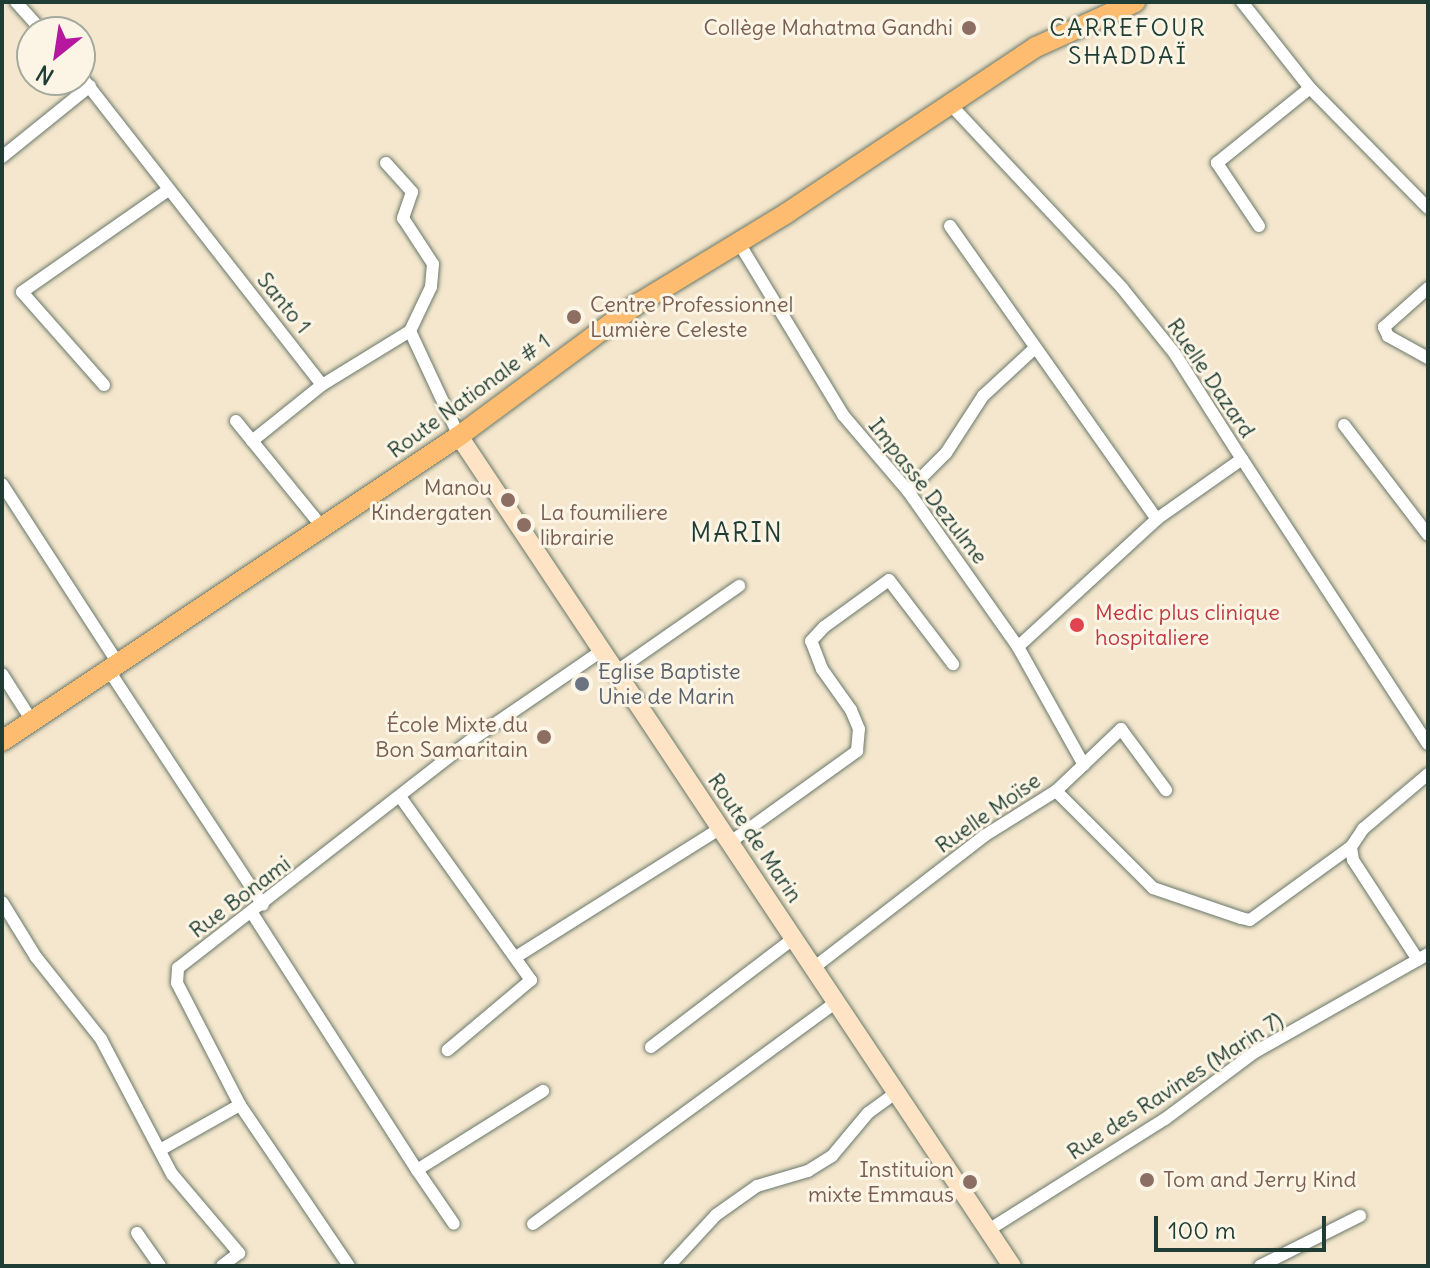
<!DOCTYPE html>
<html>
<head>
<meta charset="utf-8">
<style>
	body { margin:0 }
	#map { position:relative; width:1430px; height:1268px; overflow:hidden; background:#f4e7cd; font-family:Delius,sans-serif }
	div>[style] { position:absolute }
	[style*='--x'] { left:calc(var(--x)*1px); top:calc(var(--y)*1px); width:calc(var(--w)*1px); rotate:calc(var(--a)*1deg) }
	.roads { filter:drop-shadow(0 0 2px #6a786a) drop-shadow(0 0 2px #6a786a) }
	.street>* { height:12px; margin:-6px; padding:0 6px; transform-origin:6px; border-radius:6px; background:#fff }
	.secondary>* { height:18px; margin:-9px; padding:0 9px; transform-origin:9px; border-radius:9px; background:#fee4c5 }
	.primary>* { height:20px; margin:-10px; padding:0 10px; transform-origin:10px; border-radius:10px; background:#fdbc6f }
	.dots>* { width:22px; height:22px; translate:-50% -50%; box-sizing:border-box; border:4px solid #fcf5e5; border-radius:50% }
	span { translate:-50% -50%; white-space:nowrap; text-align:center; line-height:1.15; -webkit-text-stroke:6px #fcf5e5; paint-order:stroke }
	.education-label { font-size:22px; color:#785e54 }
	.right { translate:-100% -50%; text-align:right }
	.left { translate:0 -50%; text-align:left }
	.street-label { font-size:22px; color:#1f3d34 }
	.health-label { font-size:22px; color:#be3a42 }
	.worship-label { font-size:22px; color:#5b616d }
	.neighbourhood-label { font-size:24px; color:#1f3d34; letter-spacing:2px }
	.quarter-label { font-size:26px; color:#1f3d34; letter-spacing:2px }
	.frame { position:absolute; inset:0; border:4px solid #1f3d34; pointer-events:none }
	.north { position:absolute; left:16px; top:16px; width:80px; height:80px; box-sizing:border-box; background:#fcf5e5; border:2px solid #a4ab9e; border-radius:50%; rotate:210deg; font-size:22px; font-weight:700; line-height:32px; text-align:center; color:#1f3d34 }
	.north::after { content:''; display:block; margin:auto; width:28px; height:36px; background:#b5179e; clip-path:polygon(50% 0,100% 100%,50% 72%,0 100%) }
	.scale { position:absolute; left:1154px; top:1216px; width:172px; height:36px; box-sizing:border-box; border:4px solid #1f3d34; border-top:0; padding-left:10px; font-size:24px; line-height:28px; white-space:nowrap; color:#1f3d34; -webkit-text-stroke:6px #fcf5e5; paint-order:stroke }
</style>
</head>
<body>
<div id="map">
	<div class="roads">
		<div class="street">
			<div style="--x:16;--y:2;--w:40;--a:48"></div>
			<div style="--x:1242;--y:2;--w:110;--a:51.7"></div>
			<div style="--x:1310;--y:88;--w:168;--a:45.5"></div>
			<div style="--x:80;--y:75;--w:393;--a:52"></div>
			<div style="--x:322;--y:385;--w:103;--a:-31.5"></div>
			<div style="--x:410;--y:331;--w:116;--a:65"></div>
			<div style="--x:950;--y:104;--w:252;--a:46.9"></div>
			<div style="--x:1122;--y:288;--w:85;--a:51.2"></div>
			<div style="--x:1175;--y:354;--w:125;--a:57.5"></div>
			<div style="--x:1242;--y:459;--w:104;--a:144.8"></div>
			<div style="--x:1157;--y:519;--w:189;--a:137.4"></div>
			<div style="--x:2;--y:157;--w:113;--a:-38.9"></div>
			<div style="--x:386;--y:163;--w:39;--a:48"></div>
			<div style="--x:412;--y:192;--w:28;--a:109"></div>
			<div style="--x:403;--y:218;--w:55;--a:56.9"></div>
			<div style="--x:433;--y:264;--w:23;--a:95"></div>
			<div style="--x:431;--y:287;--w:49;--a:115.5"></div>
			<div style="--x:950;--y:226;--w:359;--a:54.8"></div>
			<div style="--x:1259;--y:226;--w:76;--a:-123.7"></div>
			<div style="--x:1217;--y:163;--w:119;--a:-38.9"></div>
			<div style="--x:739;--y:243;--w:201;--a:58.8"></div>
			<div style="--x:843;--y:415;--w:100;--a:49.5"></div>
			<div style="--x:908;--y:491;--w:191;--a:54.8"></div>
			<div style="--x:1018;--y:647;--w:135;--a:60.8"></div>
			<div style="--x:1428;--y:288;--w:59;--a:138.4"></div>
			<div style="--x:1384;--y:327;--w:10;--a:66"></div>
			<div style="--x:1388;--y:336;--w:46;--a:28.8"></div>
			<div style="--x:104;--y:385;--w:124;--a:-131.4"></div>
			<div style="--x:22;--y:292;--w:177;--a:-34.9"></div>
			<div style="--x:236;--y:421;--w:136;--a:50.9"></div>
			<div style="--x:1344;--y:425;--w:138;--a:52.6"></div>
			<div style="--x:252;--y:441;--w:90;--a:-38.7"></div>
			<div style="--x:1242;--y:459;--w:340;--a:56.9"></div>
			<div style="--x:2;--y:484;--w:213;--a:57.1"></div>
			<div style="--x:908;--y:491;--w:54;--a:-45"></div>
			<div style="--x:946;--y:453;--w:68;--a:-57"></div>
			<div style="--x:983;--y:396;--w:69;--a:-42.7"></div>
			<div style="--x:108;--y:669;--w:282;--a:56.7"></div>
			<div style="--x:617;--y:671;--w:149;--a:-34.9"></div>
			<div style="--x:2;--y:674;--w:56;--a:57.4"></div>
			<div style="--x:1056;--y:791;--w:137;--a:45"></div>
			<div style="--x:1153;--y:888;--w:93;--a:18.8"></div>
			<div style="--x:1241;--y:918;--w:9;--a:13"></div>
			<div style="--x:1250;--y:920;--w:125;--a:-35.9"></div>
			<div style="--x:401;--y:798;--w:224;--a:54.5"></div>
			<div style="--x:531;--y:980;--w:109;--a:139.9"></div>
			<div style="--x:729;--y:843;--w:158;--a:-35.7"></div>
			<div style="--x:857;--y:751;--w:22;--a:-85"></div>
			<div style="--x:859;--y:729;--w:21;--a:-113"></div>
			<div style="--x:851;--y:710;--w:50;--a:-125.3"></div>
			<div style="--x:822;--y:669;--w:30;--a:-111"></div>
			<div style="--x:811;--y:641;--w:19;--a:-47"></div>
			<div style="--x:824;--y:627;--w:80;--a:-35.9"></div>
			<div style="--x:889;--y:580;--w:106;--a:52.7"></div>
			<div style="--x:2;--y:902;--w:65;--a:58.3"></div>
			<div style="--x:36;--y:957;--w:105;--a:51.6"></div>
			<div style="--x:101;--y:1039;--w:153;--a:62.3"></div>
			<div style="--x:172;--y:1174;--w:104;--a:49.7"></div>
			<div style="--x:239;--y:1253;--w:21;--a:143"></div>
			<div style="--x:252;--y:913;--w:305;--a:57.3"></div>
			<div style="--x:417;--y:1170;--w:149;--a:-32.1"></div>
			<div style="--x:516;--y:957;--w:240;--a:-32.2"></div>
			<div style="--x:1418;--y:960;--w:119;--a:-123"></div>
			<div style="--x:1353;--y:860;--w:13;--a:-99"></div>
			<div style="--x:1351;--y:847;--w:22;--a:-56"></div>
			<div style="--x:1363;--y:829;--w:85;--a:-40.2"></div>
			<div style="--x:812;--y:969;--w:217;--a:-37.7"></div>
			<div style="--x:984;--y:836;--w:85;--a:-32"></div>
			<div style="--x:1056;--y:791;--w:90;--a:-43.6"></div>
			<div style="--x:1121;--y:729;--w:76;--a:53.6"></div>
			<div style="--x:651;--y:1047;--w:178;--a:-37.3"></div>
			<div style="--x:160;--y:1150;--w:92;--a:-29.4"></div>
			<div style="--x:417;--y:1170;--w:65;--a:55.6"></div>
			<div style="--x:533;--y:1224;--w:376;--a:-36.2"></div>
			<div style="--x:987;--y:1231;--w:210;--a:-32.2"></div>
			<div style="--x:1165;--y:1119;--w:112;--a:-36.7"></div>
			<div style="--x:1255;--y:1052;--w:199;--a:-29.5"></div>
			<div style="--x:137;--y:1233;--w:40;--a:55.1"></div>
			<div style="--x:349;--y:1266;--w:194;--a:-124.1"></div>
			<div style="--x:240;--y:1105;--w:137;--a:-117.3"></div>
			<div style="--x:177;--y:983;--w:15;--a:-86"></div>
			<div style="--x:178;--y:968;--w:370;--a:-37.9"></div>
			<div style="--x:470;--y:741;--w:161;--a:-34.4"></div>
			<div style="--x:669;--y:1266;--w:69;--a:-47.3"></div>
			<div style="--x:716;--y:1215;--w:50;--a:-35.3"></div>
			<div style="--x:757;--y:1186;--w:53;--a:-16.4"></div>
			<div style="--x:808;--y:1171;--w:28;--a:-32"></div>
			<div style="--x:832;--y:1156;--w:56;--a:-50.1"></div>
			<div style="--x:868;--y:1113;--w:34;--a:-36"></div>
			<div style="--x:1260;--y:1266;--w:112;--a:-26.6"></div>
		</div>
		<div class="secondary">
			<div style="--x:459;--y:436;--w:997;--a:56.33"></div>
		</div>
		<div class="primary">
			<div style="--x:2;--y:741;--w:549;--a:-33.72"></div>
			<div style="--x:459;--y:436;--w:224;--a:-36.5"></div>
			<div style="--x:639;--y:303;--w:173;--a:-31.3"></div>
			<div style="--x:787;--y:213;--w:299;--a:-33.7"></div>
			<div style="--x:1036;--y:47;--w:109;--a:-24.4"></div>
		</div>
	</div>
	<div class="dots">
		<div style="left:969px;top:28px;background:#8d6e63"></div>
		<div style="left:574px;top:317px;background:#8d6e63"></div>
		<div style="left:508px;top:500px;background:#8d6e63"></div>
		<div style="left:524px;top:525px;background:#8d6e63"></div>
		<div style="left:1077px;top:625px;background:#e0444e"></div>
		<div style="left:582px;top:684px;background:#6b7280"></div>
		<div style="left:544px;top:737px;background:#8d6e63"></div>
		<div style="left:1147px;top:1180px;background:#8d6e63"></div>
		<div style="left:970px;top:1182px;background:#8d6e63"></div>
	</div>
	<div class="education-label">
		<span class="right" style="left:953px;top:28px">Collège Mahatma Gandhi</span>
		<span class="left" style="left:590px;top:317px">Centre Professionnel<br>Lumière Celeste</span>
		<span class="right" style="left:492px;top:500px">Manou<br>Kindergaten</span>
		<span class="left" style="left:540px;top:525px">La foumiliere<br>librairie</span>
		<span class="right" style="left:528px;top:737px">École Mixte du<br>Bon Samaritain</span>
		<span class="right" style="left:954px;top:1182px">Instituion<br>mixte Emmaus</span>
		<span class="left" style="left:1163px;top:1180px">Tom and Jerry Kind</span>
	</div>
	<div class="street-label">
		<span style="left:284px;top:303px;rotate:51deg">Santo 1</span>
		<span style="left:1211px;top:378px;rotate:56deg">Ruelle Dazard</span>
		<span style="left:469px;top:396px;rotate:-36deg">Route Nationale # 1</span>
		<span style="left:928px;top:491px;rotate:52deg">Impasse Dezulme</span>
		<span style="left:988px;top:813px;rotate:-35deg">Ruelle Moïse</span>
		<span style="left:755px;top:838px;rotate:56deg">Route de Marin</span>
		<span style="left:240px;top:897px;rotate:-37deg">Rue Bonami</span>
		<span style="left:1175px;top:1086px;rotate:-33deg">Rue des Ravines (Marin 7)</span>
	</div>
	<div class="health-label">
		<span class="left" style="left:1095px;top:625px">Medic plus clinique<br>hospitaliere</span>
	</div>
	<div class="worship-label">
		<span class="left" style="left:598px;top:684px">Eglise Baptiste<br>Unie de Marin</span>
	</div>
	<div class="neighbourhood-label">
		<span style="left:1128px;top:42px">CARREFOUR<br>SHADDAÏ</span>
	</div>
	<div class="quarter-label">
		<span style="left:737px;top:533px">MARIN</span>
	</div>
	<div class="frame"></div>
	<div class="north">N</div>
	<div class="scale">100 m</div>
</div>
</body>
</html>
